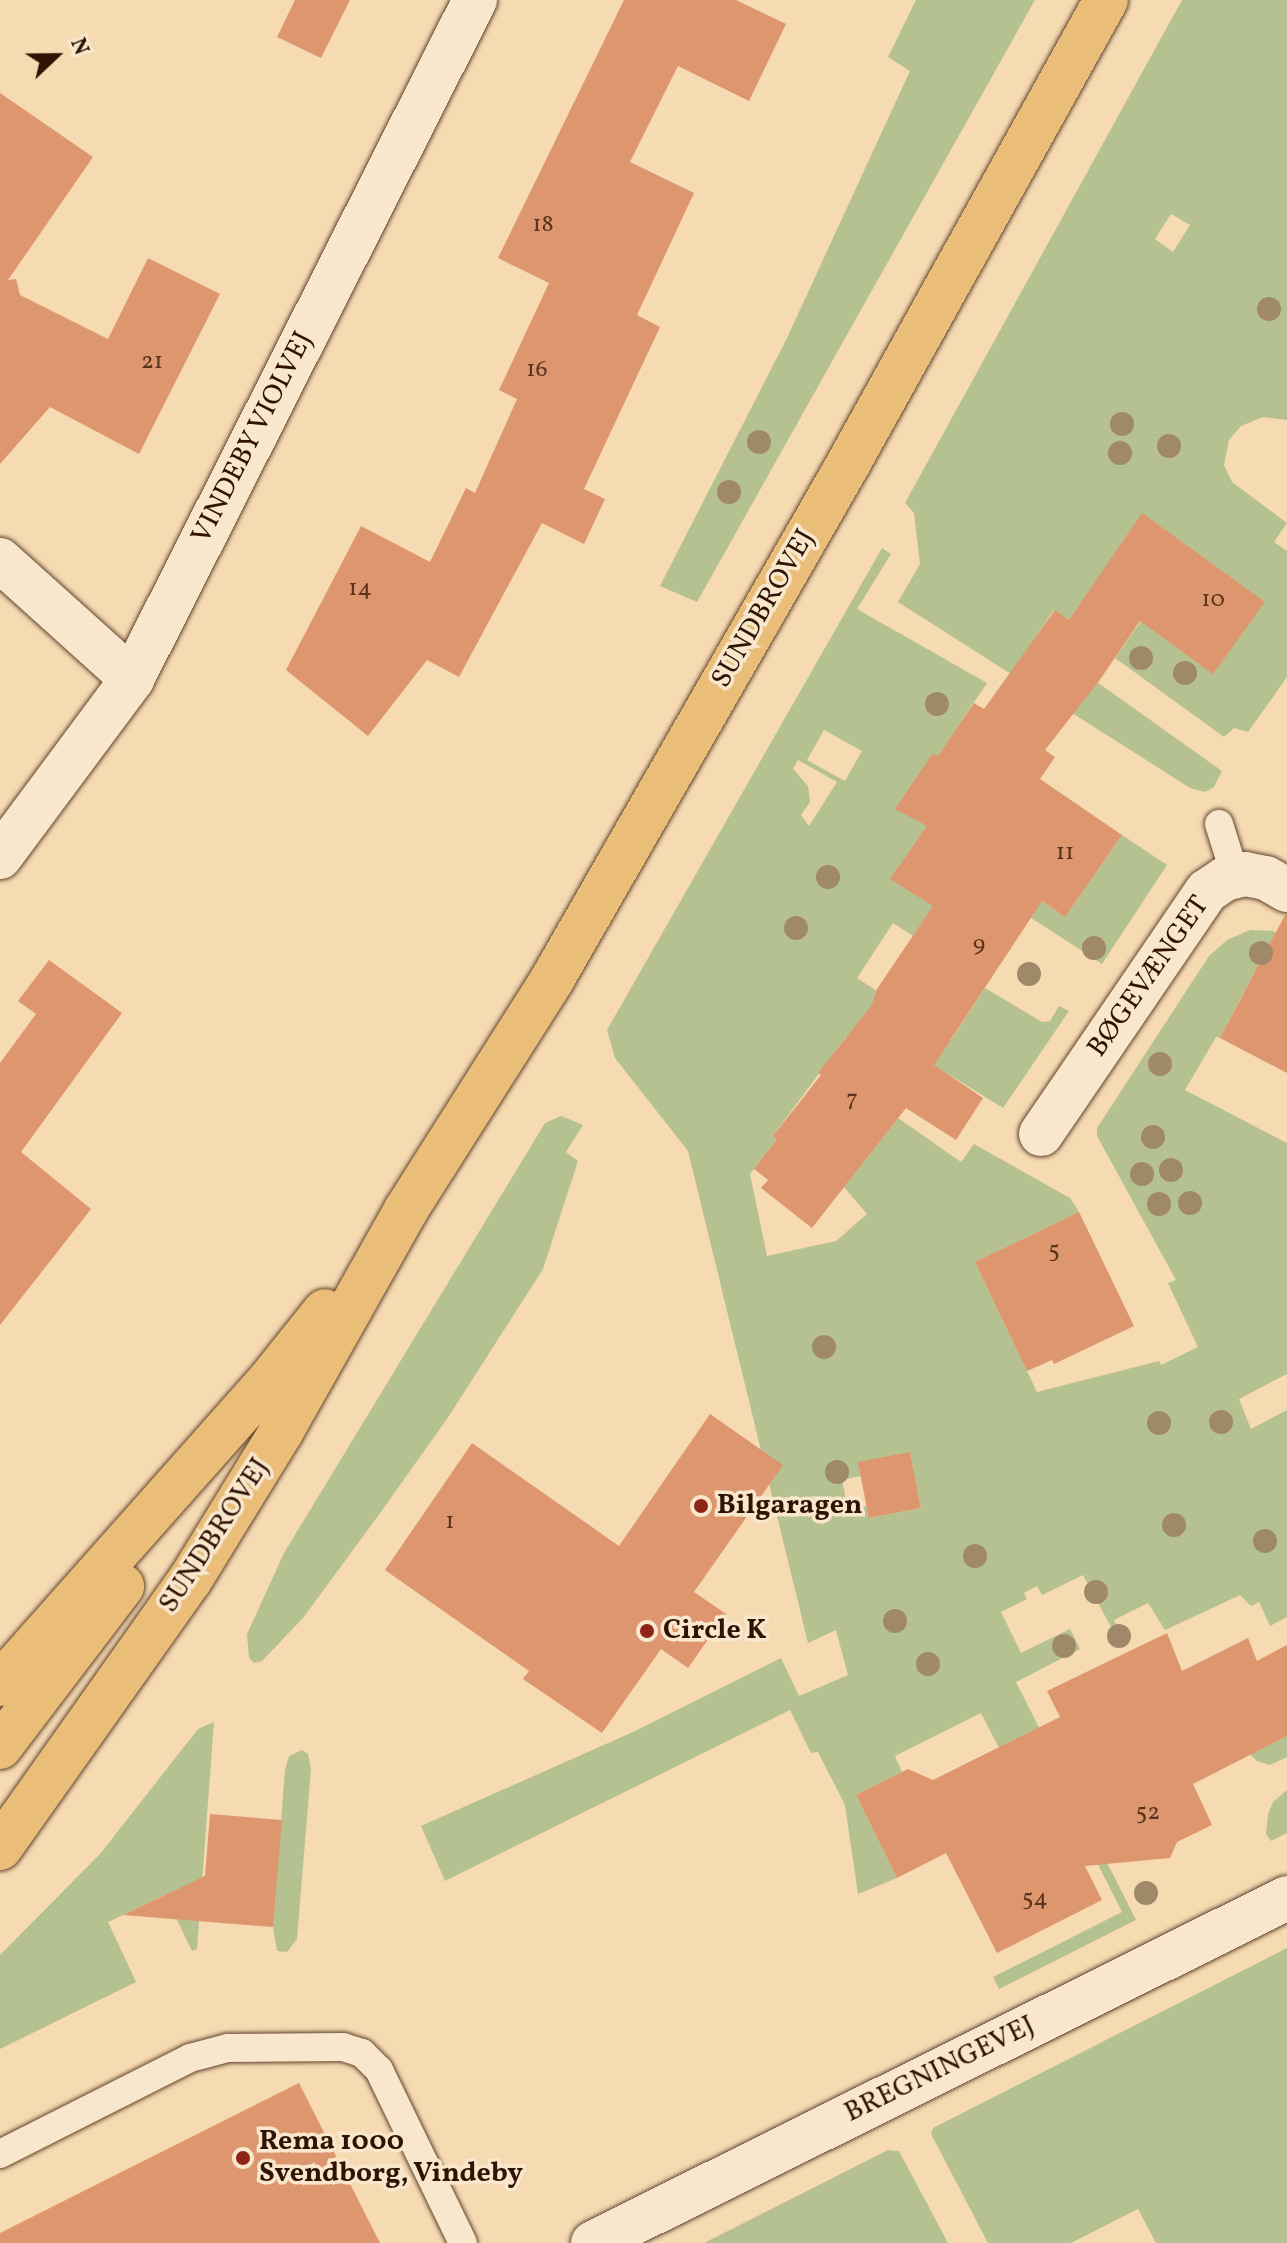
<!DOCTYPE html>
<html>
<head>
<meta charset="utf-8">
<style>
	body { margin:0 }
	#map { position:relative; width:1287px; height:2243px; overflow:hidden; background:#f5dab2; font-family:Vollkorn,serif }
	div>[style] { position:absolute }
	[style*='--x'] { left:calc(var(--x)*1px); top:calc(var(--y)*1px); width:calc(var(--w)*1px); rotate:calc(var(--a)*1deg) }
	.green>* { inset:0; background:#b6c191 }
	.building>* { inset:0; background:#dd966e; transform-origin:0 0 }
	.roads { filter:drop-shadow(0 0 2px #62452f) drop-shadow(0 0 2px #62452f) }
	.service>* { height:28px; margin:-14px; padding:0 14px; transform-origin:14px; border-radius:14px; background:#f8e7cd }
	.minor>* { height:44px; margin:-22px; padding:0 22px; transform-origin:22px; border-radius:22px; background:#f8e7cd }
	.tertiary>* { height:44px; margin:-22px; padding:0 22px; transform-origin:22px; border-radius:22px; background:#f8e7cd }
	.primary>* { height:44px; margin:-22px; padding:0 22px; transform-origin:22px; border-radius:22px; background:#eabd79 }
	.trees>* { width:24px; height:24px; margin:-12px; border-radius:50%; background:#9f8969 }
	.dots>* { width:22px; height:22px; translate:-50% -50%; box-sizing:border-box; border:4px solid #f8e7cd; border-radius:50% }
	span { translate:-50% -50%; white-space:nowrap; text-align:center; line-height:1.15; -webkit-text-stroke:7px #f8e7cd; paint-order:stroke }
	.number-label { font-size:24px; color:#5c341e }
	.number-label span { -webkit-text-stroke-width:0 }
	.street-label { font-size:28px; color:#311303 }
	.poi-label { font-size:28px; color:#311303; font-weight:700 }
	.left { translate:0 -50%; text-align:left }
	.north { position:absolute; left:16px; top:16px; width:80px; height:80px; -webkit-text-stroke:6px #f8e7cd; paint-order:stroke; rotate:68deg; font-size:22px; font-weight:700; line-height:32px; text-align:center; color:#311303 }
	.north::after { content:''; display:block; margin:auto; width:28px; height:36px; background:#311303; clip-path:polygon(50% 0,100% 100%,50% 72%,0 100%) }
</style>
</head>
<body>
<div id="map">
	<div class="green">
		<div style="clip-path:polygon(916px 0,1035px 0,697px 602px,660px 586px,787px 338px,910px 71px,888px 57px)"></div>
		<div style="clip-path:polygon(evenodd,1182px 0,1287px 0,1287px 420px,1263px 417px,1241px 426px,1229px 440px,1224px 465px,1232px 482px,1287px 523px,1274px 542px,1287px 551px,1287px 677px,1248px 732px,1234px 728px,1224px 737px,1115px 658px,1141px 621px,1264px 603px,1143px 514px,1069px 620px,1054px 610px,1035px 638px,1222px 771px,1214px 787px,1205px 792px,1190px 788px,898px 602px,920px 564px,914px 513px,905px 503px,1182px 0,1171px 214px,1190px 225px,1173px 252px,1155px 239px,1171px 214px)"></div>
		<div style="clip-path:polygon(evenodd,882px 548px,891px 554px,857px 609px,987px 683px,956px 729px,959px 732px,900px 804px,1065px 917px,1122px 835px,1167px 865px,1102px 964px,993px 893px,944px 901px,919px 940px,893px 923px,857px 978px,951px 1040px,985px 988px,1042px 1022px,1050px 1021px,1059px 1006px,1069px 1011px,1003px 1108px,938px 1068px,921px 1094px,846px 1037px,773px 1136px,777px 1139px,750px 1174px,767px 1256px,836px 1241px,867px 1214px,844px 1187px,898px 1118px,961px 1162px,974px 1144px,1070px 1198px,1079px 1212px,975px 1262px,1037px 1392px,1159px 1361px,1161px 1365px,1198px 1347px,1168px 1283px,1176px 1280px,1097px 1136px,1097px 1128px,1209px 956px,1227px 940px,1250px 930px,1273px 931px,1287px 938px,1254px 973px,1220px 1038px,1216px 1037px,1185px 1090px,1287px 1143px,1287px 1374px,1239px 1399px,1251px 1429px,1287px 1410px,1287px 1617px,1270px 1626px,1259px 1602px,1251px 1606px,1240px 1595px,1165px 1630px,1148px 1603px,1114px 1620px,1126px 1646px,1111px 1627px,1083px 1575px,1042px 1595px,1037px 1586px,1024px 1593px,1027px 1599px,1001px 1612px,1021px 1653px,1070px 1629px,1080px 1649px,1016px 1682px,1136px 1920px,999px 1989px,993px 1977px,1122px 1912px,1031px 1732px,999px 1748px,981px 1713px,895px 1756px,902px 1772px,856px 1795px,897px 1878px,858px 1894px,845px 1805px,818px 1752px,811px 1753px,790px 1710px,445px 1881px,421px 1826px,633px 1732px,781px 1658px,799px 1696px,848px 1675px,836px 1630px,808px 1643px,688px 1151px,615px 1058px,607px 1030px,882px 548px,824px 730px,862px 751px,845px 781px,807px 760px,824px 730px,882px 548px,798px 760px,837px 782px,809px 826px,801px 815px,810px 802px,808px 786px,793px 769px,798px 760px,882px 548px,910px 1453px,921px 1508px,870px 1518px,867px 1506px,848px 1510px,842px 1480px,861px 1476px,859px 1463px,910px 1453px)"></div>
		<div style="clip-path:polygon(561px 1116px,583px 1125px,566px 1152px,578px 1161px,543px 1269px,449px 1416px,378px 1516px,303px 1618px,262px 1661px,254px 1663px,249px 1658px,247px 1634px,284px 1553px,545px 1123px)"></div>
		<div style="clip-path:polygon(214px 1722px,197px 1949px,192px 1951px,165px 1895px,108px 1922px,136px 1982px,0 2049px,0 1955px,100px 1854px,198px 1729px)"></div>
		<div style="clip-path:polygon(1287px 1736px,1287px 1757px,1270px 1765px,1257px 1761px,1244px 1749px,1255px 1752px)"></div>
		<div style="clip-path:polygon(302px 1750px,308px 1754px,311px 1769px,297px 1939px,287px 1952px,277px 1951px,273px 1927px,285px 1770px,289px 1756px)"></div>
		<div style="clip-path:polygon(1287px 1790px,1287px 1833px,1271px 1841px,1266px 1834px,1268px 1814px,1273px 1802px)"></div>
		<div style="clip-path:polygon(1287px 1948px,1287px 2243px,1156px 2243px,1138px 2209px,1071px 2243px,988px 2243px,931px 2134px,933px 2128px)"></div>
		<div style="clip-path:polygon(888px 2150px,899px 2151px,948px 2243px,704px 2243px)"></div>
	</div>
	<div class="building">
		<div style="clip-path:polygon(295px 0,350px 0,321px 58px,277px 37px)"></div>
		<div style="clip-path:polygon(624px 0,736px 0,786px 24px,749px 101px,678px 66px,630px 162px,694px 193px,637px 315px,660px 327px,584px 489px,605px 499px,584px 544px,542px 523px,459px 677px,427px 660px,368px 736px,286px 670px,361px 526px,430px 562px,466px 488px,475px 493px,517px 399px,499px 390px,549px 283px,498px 258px)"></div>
		<div style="clip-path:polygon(0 93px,93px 157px,8px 280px,16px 279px,20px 295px,108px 339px,148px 258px,220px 294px,139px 454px,50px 407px,0 464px)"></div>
		<div style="clip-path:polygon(1142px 513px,1265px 602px,1213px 674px,1140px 621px,1099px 681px,1045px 750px,1055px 757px,1040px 779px,1122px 835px,1065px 917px,1042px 901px,934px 1065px,983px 1098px,956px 1140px,906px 1108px,812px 1228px,761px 1188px,768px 1180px,754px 1169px,777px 1139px,773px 1136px,821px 1075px,818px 1073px,872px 1005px,877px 989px,933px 906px,890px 879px,927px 826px,895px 809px,933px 753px,938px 756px,974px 703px,984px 709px,1055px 610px,1069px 620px)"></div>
		<div style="clip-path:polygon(1285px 915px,1287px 915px,1287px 1073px,1220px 1038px)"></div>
		<div style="clip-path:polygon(49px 960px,122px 1013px,21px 1152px,91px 1209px,0 1325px,0 1063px,36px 1014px,18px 1001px)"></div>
		<div style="clip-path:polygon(1079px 1212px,1134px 1326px,1054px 1364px,1052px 1360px,1027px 1371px,975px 1262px)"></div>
		<div style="clip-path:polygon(710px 1414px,783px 1465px,694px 1592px,726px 1614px,688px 1668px,661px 1649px,602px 1733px,523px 1679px,529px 1671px,385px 1570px,472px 1443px,619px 1546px)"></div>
		<div style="left:910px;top:1452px;width:57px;height:53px;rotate:79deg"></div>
		<div style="clip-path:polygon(1167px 1633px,1182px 1671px,1248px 1638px,1257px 1661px,1287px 1645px,1287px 1736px,1193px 1784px,1212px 1825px,1177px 1842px,1170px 1858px,1085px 1866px,1102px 1900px,997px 1953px,946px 1853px,897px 1878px,856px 1795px,908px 1769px,933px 1780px,1060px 1717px,1047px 1691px)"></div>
		<div style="clip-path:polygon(210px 1814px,282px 1820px,273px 1927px,123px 1915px,205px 1876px)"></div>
		<div style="clip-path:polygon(299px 2083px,380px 2243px,0 2243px,0 2233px)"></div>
	</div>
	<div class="roads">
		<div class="service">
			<div style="--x:1219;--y:824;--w:53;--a:72.6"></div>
			<div style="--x:0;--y:2154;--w:213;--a:-26.8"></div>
			<div style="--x:190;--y:2058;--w:39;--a:-15"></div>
			<div style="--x:228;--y:2048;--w:115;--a:-0.5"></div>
			<div style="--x:343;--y:2047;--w:20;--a:18"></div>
			<div style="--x:362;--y:2053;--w:24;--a:45"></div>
			<div style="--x:379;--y:2070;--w:192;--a:64.1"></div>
		</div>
		<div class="minor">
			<div style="--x:0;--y:560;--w:178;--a:42"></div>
			<div style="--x:0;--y:857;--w:222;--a:-53.4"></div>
			<div style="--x:132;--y:679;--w:761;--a:-63.2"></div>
			<div style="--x:1041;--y:1134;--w:294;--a:-55.7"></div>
			<div style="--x:1207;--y:891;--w:22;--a:-34"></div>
			<div style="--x:1225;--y:879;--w:21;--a:-14"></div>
			<div style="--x:1245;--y:874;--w:21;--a:11"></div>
			<div style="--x:1266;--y:878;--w:24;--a:30"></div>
		</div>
		<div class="tertiary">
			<div style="--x:593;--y:2243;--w:775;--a:-26.43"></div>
		</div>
		<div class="primary">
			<div style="--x:0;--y:1684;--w:412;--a:-48.4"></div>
			<div style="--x:273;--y:1376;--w:83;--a:-51.3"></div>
			<div style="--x:0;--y:1747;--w:202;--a:-52.8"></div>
			<div style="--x:0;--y:1848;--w:329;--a:-54.7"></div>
			<div style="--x:190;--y:1580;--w:174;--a:-58.4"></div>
			<div style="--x:281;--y:1432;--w:255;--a:-60.6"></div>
			<div style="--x:406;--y:1210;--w:275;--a:-57.6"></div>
			<div style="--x:553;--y:978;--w:590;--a:-60.13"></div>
			<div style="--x:847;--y:466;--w:533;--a:-60.93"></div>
		</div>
	</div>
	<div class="trees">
		<div style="left:1269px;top:309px"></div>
		<div style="left:1122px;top:424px"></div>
		<div style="left:759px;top:442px"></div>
		<div style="left:1169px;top:446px"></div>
		<div style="left:1120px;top:453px"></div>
		<div style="left:729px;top:492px"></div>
		<div style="left:1141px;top:658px"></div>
		<div style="left:1185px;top:673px"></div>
		<div style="left:937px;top:704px"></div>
		<div style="left:828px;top:877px"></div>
		<div style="left:796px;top:928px"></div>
		<div style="left:1094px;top:948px"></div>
		<div style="left:1261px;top:953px"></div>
		<div style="left:1029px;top:974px"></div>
		<div style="left:1160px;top:1064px"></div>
		<div style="left:1153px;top:1137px"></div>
		<div style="left:1171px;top:1170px"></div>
		<div style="left:1142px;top:1174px"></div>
		<div style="left:1190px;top:1203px"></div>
		<div style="left:1159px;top:1204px"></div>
		<div style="left:824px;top:1347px"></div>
		<div style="left:1221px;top:1422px"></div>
		<div style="left:1159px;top:1423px"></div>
		<div style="left:837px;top:1472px"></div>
		<div style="left:1174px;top:1525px"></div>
		<div style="left:1265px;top:1541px"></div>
		<div style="left:975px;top:1556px"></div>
		<div style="left:1096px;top:1592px"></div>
		<div style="left:895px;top:1621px"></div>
		<div style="left:1119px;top:1636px"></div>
		<div style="left:1064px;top:1646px"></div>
		<div style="left:928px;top:1664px"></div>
		<div style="left:1146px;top:1893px"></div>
	</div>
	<div class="dots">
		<div style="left:701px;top:1506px;background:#8f2418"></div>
		<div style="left:647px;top:1631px;background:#8f2418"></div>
		<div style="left:243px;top:2158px;background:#8f2418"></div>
	</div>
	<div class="number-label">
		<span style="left:543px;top:226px">18</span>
		<span style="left:152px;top:363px">21</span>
		<span style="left:537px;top:371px">16</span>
		<span style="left:360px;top:590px">14</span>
		<span style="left:1213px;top:601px">10</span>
		<span style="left:1065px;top:854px">11</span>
		<span style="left:979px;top:946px">9</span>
		<span style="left:852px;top:1101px">7</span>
		<span style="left:1054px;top:1252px">5</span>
		<span style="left:450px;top:1523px">1</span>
		<span style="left:1148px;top:1814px">52</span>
		<span style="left:1035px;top:1900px">54</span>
	</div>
	<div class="street-label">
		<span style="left:253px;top:438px;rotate:-63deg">VINDEBY VIOLVEJ</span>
		<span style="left:764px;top:609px;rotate:-60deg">SUNDBROVEJ</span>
		<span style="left:1149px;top:977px;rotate:-55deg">BØGEVÆNGET</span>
		<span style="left:215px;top:1536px;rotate:-57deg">SUNDBROVEJ</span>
		<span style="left:940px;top:2070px;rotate:-26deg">BREGNINGEVEJ</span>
	</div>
	<div class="poi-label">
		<span class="left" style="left:717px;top:1506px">Bilgaragen</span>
		<span class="left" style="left:663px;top:1631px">Circle K</span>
		<span class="left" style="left:259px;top:2158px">Rema 1000<br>Svendborg, Vindeby</span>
	</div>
	<div class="north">N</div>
</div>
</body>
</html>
